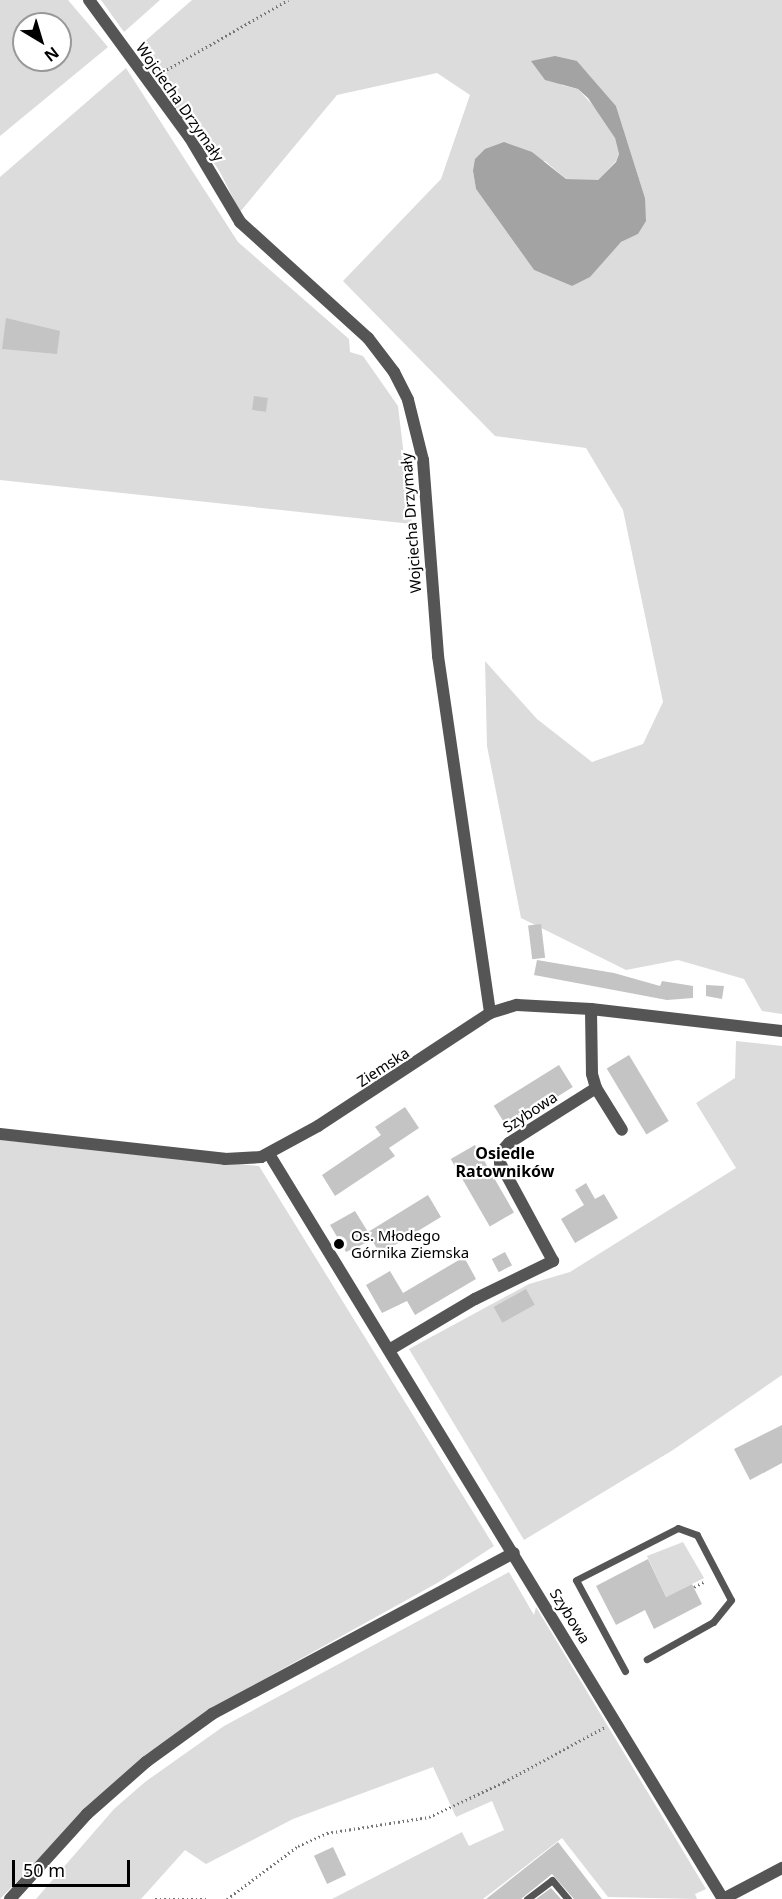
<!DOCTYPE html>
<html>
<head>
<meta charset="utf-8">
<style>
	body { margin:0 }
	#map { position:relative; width:782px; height:1899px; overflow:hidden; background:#fff; font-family:"Noto Sans",sans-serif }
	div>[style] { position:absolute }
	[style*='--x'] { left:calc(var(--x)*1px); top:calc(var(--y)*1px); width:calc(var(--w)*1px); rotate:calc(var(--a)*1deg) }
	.green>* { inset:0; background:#dcdcdc }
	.water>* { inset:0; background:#a3a3a3 }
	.building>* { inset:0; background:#c4c4c4; transform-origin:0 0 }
	.path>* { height:3px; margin-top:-1.5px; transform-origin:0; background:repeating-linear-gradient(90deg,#777 0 1.5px,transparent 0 4.5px) }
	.service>* { height:7px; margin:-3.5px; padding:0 3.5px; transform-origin:3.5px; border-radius:3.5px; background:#555 }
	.minor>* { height:12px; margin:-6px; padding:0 6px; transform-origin:6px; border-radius:6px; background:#555 }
	.tertiary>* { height:12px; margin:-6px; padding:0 6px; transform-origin:6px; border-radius:6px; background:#555 }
	.dots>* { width:16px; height:16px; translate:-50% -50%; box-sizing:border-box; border:3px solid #fff; border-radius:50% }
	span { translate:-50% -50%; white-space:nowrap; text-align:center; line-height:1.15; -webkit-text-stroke:4.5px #fff; paint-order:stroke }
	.street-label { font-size:15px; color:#000 }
	.poi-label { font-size:15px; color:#000 }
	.left { translate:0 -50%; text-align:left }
	.neighbourhood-label { font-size:16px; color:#000; font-weight:700 }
	.north { position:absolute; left:12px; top:12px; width:60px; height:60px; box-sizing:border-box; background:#fff; border:2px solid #999; border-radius:50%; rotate:142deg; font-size:16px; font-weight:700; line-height:24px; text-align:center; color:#000 }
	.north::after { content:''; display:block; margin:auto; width:21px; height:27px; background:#000; clip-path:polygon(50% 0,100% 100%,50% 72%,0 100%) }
	.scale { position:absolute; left:12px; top:1860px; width:118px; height:27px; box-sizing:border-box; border:3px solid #000; border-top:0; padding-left:8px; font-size:18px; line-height:21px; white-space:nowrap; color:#000; -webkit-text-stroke:4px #fff; paint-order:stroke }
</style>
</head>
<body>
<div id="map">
	<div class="green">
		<div style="clip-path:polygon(evenodd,0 0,68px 0,108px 47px,0 136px,0 0,24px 24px,60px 24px,60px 60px,24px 60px,24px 24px)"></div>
		<div style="clip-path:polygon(101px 0,160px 0,124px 32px)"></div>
		<div style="clip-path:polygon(evenodd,192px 0,782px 0,782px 1014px,762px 1011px,744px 979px,678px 960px,626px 970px,521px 918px,487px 746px,485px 661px,537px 719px,592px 762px,643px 744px,663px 702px,623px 510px,586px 448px,495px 436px,343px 281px,441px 179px,470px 95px,437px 73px,337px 95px,240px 212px,220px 172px,136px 49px,192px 0,577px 61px,616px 106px,645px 198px,638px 234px,621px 242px,572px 286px,534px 270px,476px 189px,473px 171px,545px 161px,566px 179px,590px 181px,598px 180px,616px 161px,619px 154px,615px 138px,599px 112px,578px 89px,561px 85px,577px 61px)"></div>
		<div style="clip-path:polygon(126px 68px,238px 242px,349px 339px,350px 352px,363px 356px,398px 406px,412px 524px,0 480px,0 177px)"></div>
		<div style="clip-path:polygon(736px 1041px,782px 1046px,782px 1375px,673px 1450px,524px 1540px,409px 1349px,529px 1284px,570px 1272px,736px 1168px,696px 1103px,735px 1078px)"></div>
		<div style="clip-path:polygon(0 1140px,259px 1166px,494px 1546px,439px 1582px,250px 1687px,94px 1802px,0 1899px)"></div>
		<div style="clip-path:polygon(683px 1542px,704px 1578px,666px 1597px,647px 1556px)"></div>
		<div style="clip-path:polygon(509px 1572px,534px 1615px,536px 1607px,706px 1889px,695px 1894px,697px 1899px,608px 1897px,562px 1838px,483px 1899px,332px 1899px,462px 1832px,469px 1846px,504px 1830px,492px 1801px,456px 1817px,433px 1767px,293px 1819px,206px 1864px,185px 1850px,141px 1899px,36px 1899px,114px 1809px,145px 1782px,224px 1726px)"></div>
	</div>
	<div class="water">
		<div style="clip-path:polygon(555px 56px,577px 61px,616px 106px,645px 198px,646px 221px,638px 234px,621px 242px,590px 277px,572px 286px,534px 270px,476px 189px,473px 171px,475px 159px,485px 149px,504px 142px,532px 152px,566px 179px,598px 180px,616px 162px,619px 154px,615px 138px,588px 98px,578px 89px,545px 80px,531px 61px)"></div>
	</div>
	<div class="building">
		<div style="clip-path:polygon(6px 318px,60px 331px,57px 354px,2px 349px)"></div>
		<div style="left:254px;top:396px;width:14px;height:14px;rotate:8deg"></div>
		<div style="left:541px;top:924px;width:34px;height:13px;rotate:83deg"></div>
		<div style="clip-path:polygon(537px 960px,614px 973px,660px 986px,662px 981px,693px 986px,693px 998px,667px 1000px,534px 975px)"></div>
		<div style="clip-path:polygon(706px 985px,724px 986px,722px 999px,706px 996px)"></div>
		<div style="left:629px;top:1055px;width:77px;height:26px;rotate:59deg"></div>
		<div style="left:559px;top:1065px;width:26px;height:77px;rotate:58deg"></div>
		<div style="clip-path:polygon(405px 1107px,419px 1128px,389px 1148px,395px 1156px,335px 1196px,322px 1175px,381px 1135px,375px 1127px)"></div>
		<div style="left:475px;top:1145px;width:78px;height:28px;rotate:60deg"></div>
		<div style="clip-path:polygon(586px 1183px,595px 1199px,604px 1194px,618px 1218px,575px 1243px,561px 1219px,584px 1205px,575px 1190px)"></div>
		<div style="clip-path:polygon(428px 1195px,441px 1217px,380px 1254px,372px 1240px,346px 1252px,330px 1225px,355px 1211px,368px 1232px)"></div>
		<div style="left:505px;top:1252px;width:15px;height:15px;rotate:62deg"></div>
		<div style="clip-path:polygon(464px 1257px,476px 1279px,415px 1315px,407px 1301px,382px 1313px,366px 1285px,390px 1271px,403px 1293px)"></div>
		<div style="left:526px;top:1289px;width:18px;height:37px;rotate:61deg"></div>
		<div style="clip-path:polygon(782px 1425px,782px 1463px,750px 1480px,734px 1449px)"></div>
		<div style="clip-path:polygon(648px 1559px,666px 1597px,692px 1584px,702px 1604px,654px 1629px,645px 1610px,616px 1625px,596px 1586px)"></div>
		<div style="clip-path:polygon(558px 1842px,602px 1899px,574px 1899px,552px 1874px,521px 1899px,486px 1899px)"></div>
		<div style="left:333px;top:1847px;width:31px;height:21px;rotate:65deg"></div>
		<div style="clip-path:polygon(551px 1888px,561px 1899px,536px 1899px)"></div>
	</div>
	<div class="path">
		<div style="--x:159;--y:74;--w:149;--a:-29.8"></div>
		<div style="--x:694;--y:1587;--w:13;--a:-27"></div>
		<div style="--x:155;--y:1899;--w:54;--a:0"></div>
		<div style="--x:227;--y:1899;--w:89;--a:-36.7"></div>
		<div style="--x:298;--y:1846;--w:32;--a:-24"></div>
		<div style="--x:327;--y:1833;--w:103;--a:-8.9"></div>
		<div style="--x:429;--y:1817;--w:83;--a:-25"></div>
		<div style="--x:504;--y:1782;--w:115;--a:-28.6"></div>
	</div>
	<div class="service">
		<div style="--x:625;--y:1671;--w:103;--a:-118.3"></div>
		<div style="--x:576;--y:1580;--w:114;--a:-27"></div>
		<div style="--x:678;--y:1528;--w:20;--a:20"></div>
		<div style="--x:697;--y:1535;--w:73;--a:62.4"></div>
		<div style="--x:731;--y:1600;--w:28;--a:129"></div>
		<div style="--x:713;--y:1622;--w:76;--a:150.7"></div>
		<div style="--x:527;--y:1899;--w:31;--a:-37"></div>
		<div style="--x:552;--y:1880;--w:25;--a:50"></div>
	</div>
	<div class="minor">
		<div style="--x:89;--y:0;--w:171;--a:53.8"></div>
		<div style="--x:190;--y:138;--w:98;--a:59.2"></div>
		<div style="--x:240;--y:222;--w:173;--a:42.2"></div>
		<div style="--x:368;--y:338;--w:43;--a:52.6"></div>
		<div style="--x:394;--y:372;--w:31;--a:63"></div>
		<div style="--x:408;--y:400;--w:62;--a:76"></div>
		<div style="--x:423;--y:460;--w:197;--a:85.6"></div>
		<div style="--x:438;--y:656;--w:361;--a:81.7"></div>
		<div style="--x:596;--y:1088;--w:49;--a:58.2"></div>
		<div style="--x:269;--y:1154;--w:872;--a:58.64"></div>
		<div style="--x:389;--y:1350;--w:100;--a:-30.7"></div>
		<div style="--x:475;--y:1299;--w:87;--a:-26"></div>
		<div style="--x:553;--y:1261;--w:111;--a:-118.4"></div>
		<div style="--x:500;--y:1163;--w:11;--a:-85"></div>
		<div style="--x:501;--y:1152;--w:12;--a:-48"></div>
		<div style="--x:509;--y:1143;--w:103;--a:-32.3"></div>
		<div style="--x:596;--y:1088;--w:15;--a:-106"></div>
		<div style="--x:592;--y:1074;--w:65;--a:-90.9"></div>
		<div style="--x:10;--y:1899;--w:115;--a:-47.8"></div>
		<div style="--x:87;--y:1814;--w:79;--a:-41.4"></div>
		<div style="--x:146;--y:1762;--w:82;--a:-36"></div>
		<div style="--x:212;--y:1714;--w:342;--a:-28.1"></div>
		<div style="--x:723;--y:1899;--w:67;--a:-27.7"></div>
	</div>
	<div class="tertiary">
		<div style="--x:0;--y:1134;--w:226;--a:6.3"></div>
		<div style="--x:225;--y:1159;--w:36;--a:-3"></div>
		<div style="--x:261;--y:1157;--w:65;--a:-28.5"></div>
		<div style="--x:318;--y:1126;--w:206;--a:-33.3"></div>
		<div style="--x:490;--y:1013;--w:28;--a:-17"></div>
		<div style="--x:517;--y:1005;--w:74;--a:3.1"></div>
		<div style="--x:591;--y:1009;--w:192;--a:6.6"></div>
	</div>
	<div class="dots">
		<div style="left:339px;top:1244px;background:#000"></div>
	</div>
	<div class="street-label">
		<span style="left:180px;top:102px;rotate:55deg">Wojciecha Drzymały</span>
		<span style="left:411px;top:523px;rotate:-94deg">Wojciecha Drzymały</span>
		<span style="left:383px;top:1067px;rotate:-33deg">Ziemska</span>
		<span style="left:530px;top:1112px;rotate:-33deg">Szybowa</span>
		<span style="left:570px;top:1616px;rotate:58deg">Szybowa</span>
	</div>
	<div class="poi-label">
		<span class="left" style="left:351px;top:1244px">Os. Młodego<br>Górnika Ziemska</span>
	</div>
	<div class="neighbourhood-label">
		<span style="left:505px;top:1162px">Osiedle<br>Ratowników</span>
	</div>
	<div class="north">N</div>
	<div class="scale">50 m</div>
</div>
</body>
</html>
